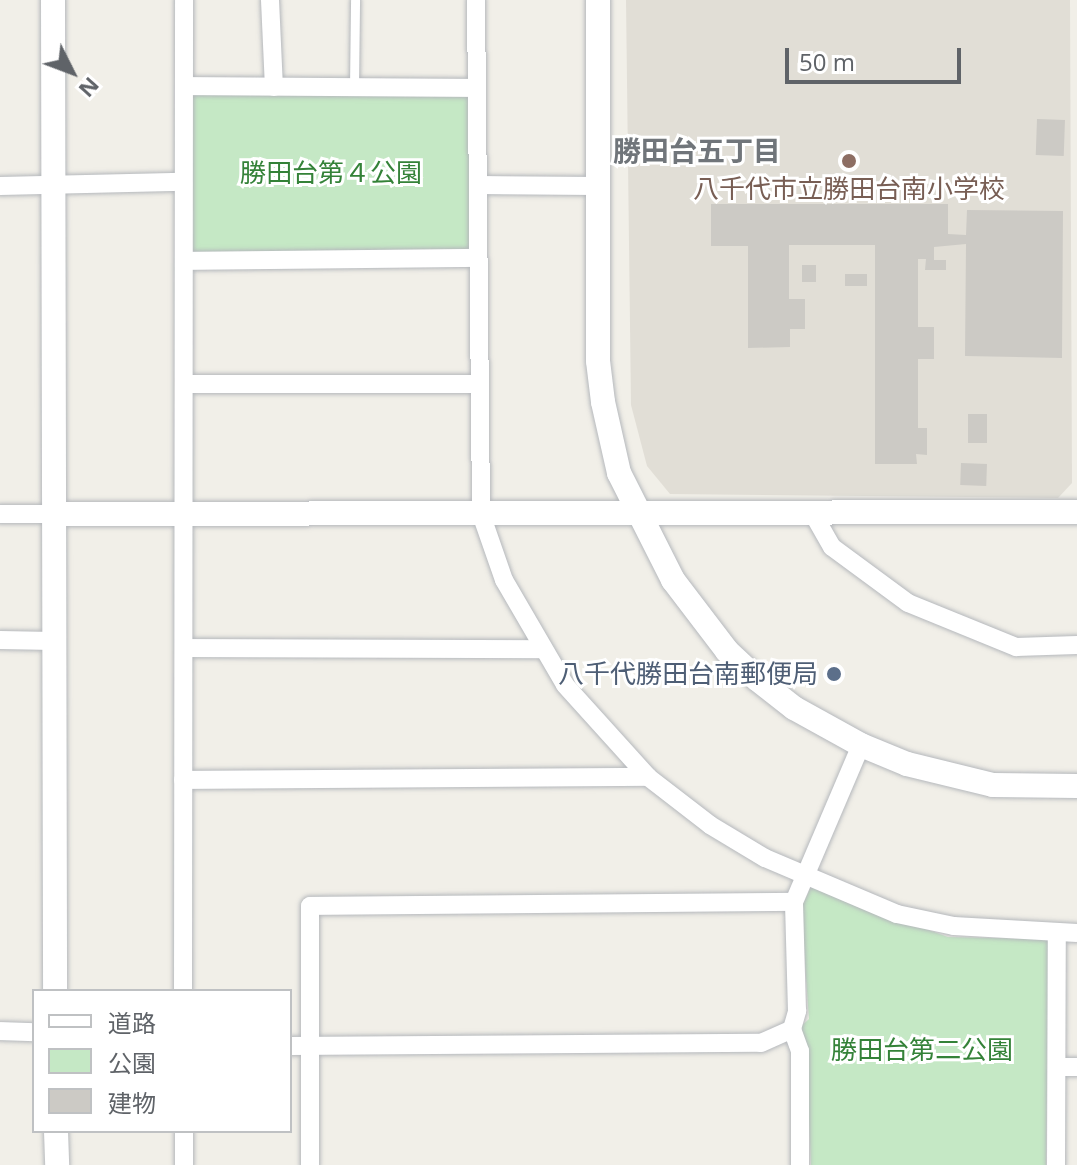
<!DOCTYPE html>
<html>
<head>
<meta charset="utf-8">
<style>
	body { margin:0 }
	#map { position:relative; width:1077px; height:1165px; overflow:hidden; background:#f1efe8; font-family:"Open Sans","Noto Sans JP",sans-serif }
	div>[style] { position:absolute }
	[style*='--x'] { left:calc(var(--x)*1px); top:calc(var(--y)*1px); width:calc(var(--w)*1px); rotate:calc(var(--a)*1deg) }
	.education>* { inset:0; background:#e1ded6 }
	.green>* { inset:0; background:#c5e8c5; transform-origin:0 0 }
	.building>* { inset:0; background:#cccac5; transform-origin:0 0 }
	.roads { filter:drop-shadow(0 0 2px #b5b8bc) drop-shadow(0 0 2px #b5b8bc) }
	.service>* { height:9px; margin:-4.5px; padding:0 4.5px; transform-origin:4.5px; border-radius:4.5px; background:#fff }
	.minor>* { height:18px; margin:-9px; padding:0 9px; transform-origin:9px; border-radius:9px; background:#fff }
	.tertiary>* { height:24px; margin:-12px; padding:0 12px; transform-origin:12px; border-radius:12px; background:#fff }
	.dots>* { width:22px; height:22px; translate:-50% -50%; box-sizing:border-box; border:4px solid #fff; border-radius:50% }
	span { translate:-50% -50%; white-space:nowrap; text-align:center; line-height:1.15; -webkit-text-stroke:6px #fff; paint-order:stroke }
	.park-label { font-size:26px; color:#348238 }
	.education-label { font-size:26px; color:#785e54 }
	.service-label { font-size:26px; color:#4e5e75 }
	.right { translate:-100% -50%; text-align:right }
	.neighbourhood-label { font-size:28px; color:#70757a; font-weight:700 }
	.legend { position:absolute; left:32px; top:989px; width:260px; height:144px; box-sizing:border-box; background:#fff; border:2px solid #bfc1c3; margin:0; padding:10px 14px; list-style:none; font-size:24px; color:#5f6368 }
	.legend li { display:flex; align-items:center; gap:16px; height:40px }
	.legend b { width:40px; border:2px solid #bfc1c3 }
	.north { position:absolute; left:32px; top:32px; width:80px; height:80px; -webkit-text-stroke:6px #fff; paint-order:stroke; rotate:132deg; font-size:22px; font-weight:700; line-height:32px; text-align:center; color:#5f6368 }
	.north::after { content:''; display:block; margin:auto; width:28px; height:36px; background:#5f6368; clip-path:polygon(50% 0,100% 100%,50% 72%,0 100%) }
	.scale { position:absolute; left:785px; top:48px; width:176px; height:36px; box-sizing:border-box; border:4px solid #5f6368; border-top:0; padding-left:10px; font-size:24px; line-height:28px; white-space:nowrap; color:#5f6368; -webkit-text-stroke:6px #fff; paint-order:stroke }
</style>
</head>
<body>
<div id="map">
	<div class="education">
		<div style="clip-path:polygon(626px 0,1070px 0,1072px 483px,1058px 498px,670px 494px,647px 466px,631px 405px)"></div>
	</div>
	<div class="green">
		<div style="left:184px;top:86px;width:292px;height:175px"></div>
		<div style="clip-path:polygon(811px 887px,948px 937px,1049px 939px,1046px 1165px,811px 1165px,806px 1049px,798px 1029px,809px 1019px,801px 908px)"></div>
	</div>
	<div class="building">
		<div style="left:1037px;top:119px;width:28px;height:36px;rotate:2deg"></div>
		<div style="clip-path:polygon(711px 204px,948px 204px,948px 234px,966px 235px,967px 210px,1063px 211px,1062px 358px,965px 356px,966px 244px,934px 247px,934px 260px,946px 260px,946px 270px,925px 270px,926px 259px,918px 259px,918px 327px,934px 327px,934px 359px,918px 359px,918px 428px,927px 428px,927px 455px,916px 454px,917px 464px,875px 464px,875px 245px,789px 245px,789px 299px,805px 299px,805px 329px,790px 329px,790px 347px,748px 348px,748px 246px,711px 246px)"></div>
		<div style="left:802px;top:265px;width:14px;height:17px"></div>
		<div style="left:845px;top:274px;width:22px;height:12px"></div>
		<div style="left:968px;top:414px;width:19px;height:29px"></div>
		<div style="left:961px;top:463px;width:26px;height:22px;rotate:2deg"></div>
	</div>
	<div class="roads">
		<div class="service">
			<div style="--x:354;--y:87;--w:87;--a:-89.3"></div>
		</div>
		<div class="minor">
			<div style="--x:270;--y:0;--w:87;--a:87.4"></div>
			<div style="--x:476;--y:0;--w:514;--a:89.44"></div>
			<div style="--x:481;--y:514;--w:70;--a:70.8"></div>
			<div style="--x:504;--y:580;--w:121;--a:59.8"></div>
			<div style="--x:565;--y:685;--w:124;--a:47.9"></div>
			<div style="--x:648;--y:777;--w:78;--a:37.7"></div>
			<div style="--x:710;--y:825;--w:64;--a:31"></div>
			<div style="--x:765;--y:858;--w:143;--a:23"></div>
			<div style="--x:897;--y:914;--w:58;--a:11.9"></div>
			<div style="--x:954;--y:926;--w:123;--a:3.3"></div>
			<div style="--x:184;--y:86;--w:292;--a:0.4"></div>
			<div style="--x:480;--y:185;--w:116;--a:0.5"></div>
			<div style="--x:0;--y:186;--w:183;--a:-1.3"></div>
			<div style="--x:184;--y:261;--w:294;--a:-0.6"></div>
			<div style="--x:184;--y:384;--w:295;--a:0"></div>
			<div style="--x:812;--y:512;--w:40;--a:60.3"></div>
			<div style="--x:832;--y:547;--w:94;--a:36.4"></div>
			<div style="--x:908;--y:603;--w:117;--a:22.2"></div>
			<div style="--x:1016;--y:647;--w:61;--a:-1.9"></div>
			<div style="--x:0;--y:514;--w:53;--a:0"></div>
			<div style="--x:0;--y:640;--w:54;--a:1.1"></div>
			<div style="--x:184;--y:648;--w:359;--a:0.2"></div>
			<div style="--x:183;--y:780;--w:465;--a:-0.4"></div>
			<div style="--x:183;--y:991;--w:991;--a:-89.94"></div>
			<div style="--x:0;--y:1031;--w:34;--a:2"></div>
			<div style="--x:290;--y:1046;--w:471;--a:-0.4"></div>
			<div style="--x:761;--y:1043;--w:34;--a:-24"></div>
			<div style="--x:1057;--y:1067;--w:20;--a:0"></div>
			<div style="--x:184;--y:1131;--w:34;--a:90"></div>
			<div style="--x:310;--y:1165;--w:259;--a:-90"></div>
			<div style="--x:310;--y:906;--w:484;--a:-0.5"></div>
			<div style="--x:800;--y:1165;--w:114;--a:-90"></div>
			<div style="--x:800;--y:1051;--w:23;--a:-110"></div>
			<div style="--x:792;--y:1029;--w:19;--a:-74"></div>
			<div style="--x:797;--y:1011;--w:109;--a:-91.6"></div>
			<div style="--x:794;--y:902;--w:171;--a:-66.9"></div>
			<div style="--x:1056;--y:1165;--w:232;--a:-89.8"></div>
		</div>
		<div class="tertiary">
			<div style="--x:53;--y:0;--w:991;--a:89.88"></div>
			<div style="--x:598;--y:0;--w:361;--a:90"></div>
			<div style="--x:598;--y:361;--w:41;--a:83"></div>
			<div style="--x:603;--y:402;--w:73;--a:77.3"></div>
			<div style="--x:619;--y:473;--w:120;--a:63.2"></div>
			<div style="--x:673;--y:580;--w:89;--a:52.7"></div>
			<div style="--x:727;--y:651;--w:41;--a:43"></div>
			<div style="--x:757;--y:679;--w:47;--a:38.1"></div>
			<div style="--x:794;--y:708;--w:77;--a:28.9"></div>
			<div style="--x:861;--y:745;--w:50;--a:22.4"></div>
			<div style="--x:907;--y:764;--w:89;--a:13.7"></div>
			<div style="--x:993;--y:785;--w:84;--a:0.7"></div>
			<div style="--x:53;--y:514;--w:1024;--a:-0.11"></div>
			<div style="--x:56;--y:1131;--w:34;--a:88"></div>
		</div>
	</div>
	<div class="dots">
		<div style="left:849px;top:161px;background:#8d6e63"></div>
		<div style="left:834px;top:674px;background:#5c6f8a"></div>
	</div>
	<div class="park-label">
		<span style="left:331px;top:173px">勝田台第４公園</span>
		<span style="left:922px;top:1050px">勝田台第二公園</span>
	</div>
	<div class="education-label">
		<span style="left:849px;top:189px">八千代市立勝田台南小学校</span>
	</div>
	<div class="service-label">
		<span class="right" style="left:818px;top:674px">八千代勝田台南郵便局</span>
	</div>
	<div class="neighbourhood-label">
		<span style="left:697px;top:150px">勝田台五丁目</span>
	</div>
	<ul class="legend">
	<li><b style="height:10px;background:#fff"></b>道路</li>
	<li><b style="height:22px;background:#c5e8c5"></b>公園</li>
	<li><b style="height:22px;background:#cccac5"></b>建物</li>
	</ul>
	<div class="north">N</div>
	<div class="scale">50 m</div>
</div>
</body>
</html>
